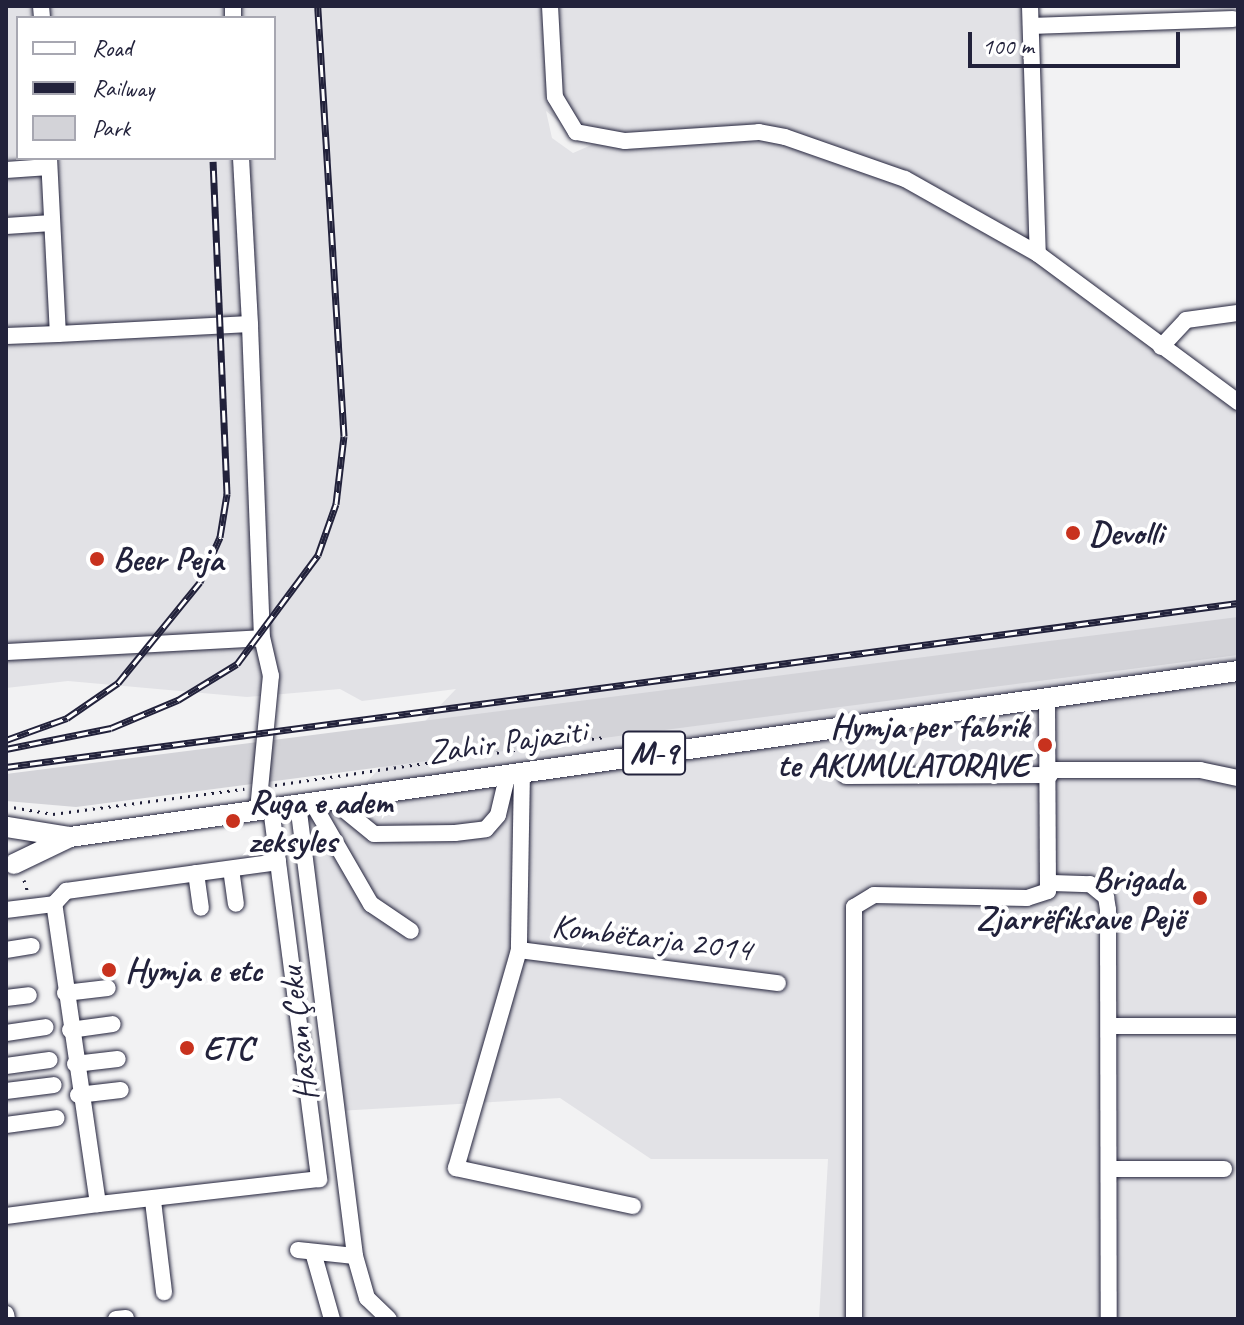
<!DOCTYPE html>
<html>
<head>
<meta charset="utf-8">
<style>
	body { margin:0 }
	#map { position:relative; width:1244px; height:1325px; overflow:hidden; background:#f2f2f3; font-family:Caveat,sans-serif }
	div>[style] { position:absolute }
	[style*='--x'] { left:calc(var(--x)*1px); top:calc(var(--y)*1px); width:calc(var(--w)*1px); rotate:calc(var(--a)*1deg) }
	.built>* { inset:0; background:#e2e2e6 }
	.green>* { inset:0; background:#d3d3d8 }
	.path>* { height:3px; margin-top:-1.5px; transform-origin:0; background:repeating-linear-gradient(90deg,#22223b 0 2px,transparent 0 8px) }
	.roads { filter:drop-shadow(0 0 2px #22223b) drop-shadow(0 0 2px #22223b) }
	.minor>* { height:16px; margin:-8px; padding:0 8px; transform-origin:8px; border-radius:8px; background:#fff }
	.major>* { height:20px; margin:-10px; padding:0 10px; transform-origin:10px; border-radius:10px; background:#fff }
	.rail>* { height:7px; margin-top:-3.5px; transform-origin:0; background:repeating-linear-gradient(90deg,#fff 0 12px,#22223b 0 24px); box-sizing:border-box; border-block:2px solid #22223b }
	.dots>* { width:22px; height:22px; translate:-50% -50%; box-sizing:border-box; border:4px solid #fff; border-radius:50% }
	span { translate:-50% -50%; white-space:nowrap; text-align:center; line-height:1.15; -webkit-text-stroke:8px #fff; paint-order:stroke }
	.shield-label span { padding:2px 6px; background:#fff; border:2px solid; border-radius:6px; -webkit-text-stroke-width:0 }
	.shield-label { font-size:32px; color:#22223b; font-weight:700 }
	.poi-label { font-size:34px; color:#22223b; font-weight:700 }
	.left { translate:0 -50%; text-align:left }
	.right { translate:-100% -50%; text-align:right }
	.street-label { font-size:34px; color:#22223b }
	.frame { position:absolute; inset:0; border:8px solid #22223b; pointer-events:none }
	.legend { position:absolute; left:16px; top:16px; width:260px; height:144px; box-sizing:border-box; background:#fff; border:2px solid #a7a7b1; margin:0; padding:10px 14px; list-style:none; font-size:24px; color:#22223b }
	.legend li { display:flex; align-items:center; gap:16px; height:40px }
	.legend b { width:40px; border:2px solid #a7a7b1 }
	.scale { position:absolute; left:968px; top:32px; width:212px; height:36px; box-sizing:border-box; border:4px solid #22223b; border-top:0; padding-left:10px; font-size:24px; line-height:28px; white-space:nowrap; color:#22223b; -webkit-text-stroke:6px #fff; paint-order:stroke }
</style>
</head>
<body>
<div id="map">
	<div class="built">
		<div style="clip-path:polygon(evenodd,6px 6px,1030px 6px,1039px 254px,1238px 399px,1238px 1319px,819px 1319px,828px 1159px,651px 1159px,560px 1098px,338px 1111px,298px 804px,353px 796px,456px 689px,362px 701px,340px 689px,247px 697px,68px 681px,6px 688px,6px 6px,18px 18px,274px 18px,274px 158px,18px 158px,18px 18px,6px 6px,546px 111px,557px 120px,596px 143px,573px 153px,552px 138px,546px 111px)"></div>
	</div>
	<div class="green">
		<div style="clip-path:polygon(1238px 617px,1238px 655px,76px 807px,6px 801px,6px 774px)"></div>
	</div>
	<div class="path">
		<div style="--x:275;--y:785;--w:333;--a:-8.3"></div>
		<div style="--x:6;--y:806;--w:48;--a:9.7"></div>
		<div style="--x:53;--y:814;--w:193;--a:-7.5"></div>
		<div style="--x:24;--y:880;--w:14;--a:73"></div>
	</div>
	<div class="roads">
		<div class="minor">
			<div style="--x:41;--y:6;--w:12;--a:85"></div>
			<div style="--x:233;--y:6;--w:12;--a:90"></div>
			<div style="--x:550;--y:6;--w:91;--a:86.9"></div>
			<div style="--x:555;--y:97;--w:41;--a:59"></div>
			<div style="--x:576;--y:132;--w:50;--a:10.4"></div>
			<div style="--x:625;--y:141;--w:134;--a:-3.8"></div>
			<div style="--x:759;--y:132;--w:26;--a:11"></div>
			<div style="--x:785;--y:137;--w:127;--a:19.3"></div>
			<div style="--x:905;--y:179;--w:153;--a:29.4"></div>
			<div style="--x:1030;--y:6;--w:248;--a:88.2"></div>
			<div style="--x:1038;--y:254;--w:249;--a:36.5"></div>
			<div style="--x:1031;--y:26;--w:202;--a:-2"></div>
			<div style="--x:49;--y:158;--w:176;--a:87.1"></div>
			<div style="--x:58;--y:334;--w:192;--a:-3"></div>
			<div style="--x:250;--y:324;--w:166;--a:-93.1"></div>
			<div style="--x:6;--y:170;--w:43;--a:-4"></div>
			<div style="--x:6;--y:226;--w:46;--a:-3.7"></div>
			<div style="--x:6;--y:336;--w:52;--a:-2.2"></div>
			<div style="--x:1161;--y:347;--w:37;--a:-47"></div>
			<div style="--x:1186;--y:320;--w:52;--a:-7.7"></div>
			<div style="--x:6;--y:652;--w:256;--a:-3.1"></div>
			<div style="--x:262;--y:638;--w:314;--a:-92.2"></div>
			<div style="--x:1049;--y:770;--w:151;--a:0"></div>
			<div style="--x:1200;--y:770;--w:39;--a:12"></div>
			<div style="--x:522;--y:771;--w:179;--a:91"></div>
			<div style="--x:519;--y:950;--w:261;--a:7.3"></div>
			<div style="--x:846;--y:776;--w:204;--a:-0.3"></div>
			<div style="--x:331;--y:799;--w:55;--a:39.1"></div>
			<div style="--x:374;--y:834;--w:81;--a:-0.7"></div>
			<div style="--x:455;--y:833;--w:31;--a:-7"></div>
			<div style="--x:486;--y:829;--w:18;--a:-49"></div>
			<div style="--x:498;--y:815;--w:43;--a:-76.6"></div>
			<div style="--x:312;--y:802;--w:118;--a:60"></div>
			<div style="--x:371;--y:904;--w:48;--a:34"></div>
			<div style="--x:298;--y:804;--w:456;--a:82.8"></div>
			<div style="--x:355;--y:1256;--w:44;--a:74.1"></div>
			<div style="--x:367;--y:1298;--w:30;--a:44"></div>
			<div style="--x:271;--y:808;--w:54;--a:82.6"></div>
			<div style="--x:258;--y:810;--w:135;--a:-84.5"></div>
			<div style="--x:271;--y:676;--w:39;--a:-103"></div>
			<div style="--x:231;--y:869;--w:35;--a:82"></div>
			<div style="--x:196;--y:873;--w:35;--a:82"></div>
			<div style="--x:1052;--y:883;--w:38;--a:2"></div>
			<div style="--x:1090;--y:884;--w:21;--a:39"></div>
			<div style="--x:1106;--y:897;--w:13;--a:81"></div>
			<div style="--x:1108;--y:910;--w:409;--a:89.9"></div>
			<div style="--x:6;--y:910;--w:48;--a:-7.1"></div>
			<div style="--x:54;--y:904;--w:18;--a:-47"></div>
			<div style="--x:66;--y:891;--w:214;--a:-7.8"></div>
			<div style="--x:278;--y:862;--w:320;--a:82.6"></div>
			<div style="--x:319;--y:1179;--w:222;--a:173.5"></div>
			<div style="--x:98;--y:1204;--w:303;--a:-98.3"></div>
			<div style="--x:6;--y:950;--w:26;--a:-9"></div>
			<div style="--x:519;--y:950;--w:227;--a:106.1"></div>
			<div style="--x:456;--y:1168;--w:181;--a:12.1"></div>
			<div style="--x:65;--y:993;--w:43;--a:-6.6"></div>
			<div style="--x:6;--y:998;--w:23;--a:-7"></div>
			<div style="--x:1112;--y:1026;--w:126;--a:0"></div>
			<div style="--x:70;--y:1030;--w:43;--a:-7.9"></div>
			<div style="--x:6;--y:1033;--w:40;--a:-8.5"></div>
			<div style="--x:75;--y:1064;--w:43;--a:-6.6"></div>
			<div style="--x:6;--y:1066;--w:44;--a:-7.8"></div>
			<div style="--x:6;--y:1091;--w:48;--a:-7.1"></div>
			<div style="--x:78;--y:1095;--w:43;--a:-6.6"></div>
			<div style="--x:6;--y:1125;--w:51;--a:-7.8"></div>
			<div style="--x:1112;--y:1169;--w:112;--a:0"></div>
			<div style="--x:153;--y:1201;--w:92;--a:83.1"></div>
			<div style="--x:6;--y:1216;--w:93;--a:-7.4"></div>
			<div style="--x:298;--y:1250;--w:57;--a:6"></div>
			<div style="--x:313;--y:1252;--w:70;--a:74.2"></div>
			<div style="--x:6;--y:1314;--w:5;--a:79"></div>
			<div style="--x:116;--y:1319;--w:10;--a:-6"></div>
			<div style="--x:854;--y:1319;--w:412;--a:-90"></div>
			<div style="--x:854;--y:907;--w:23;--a:-31"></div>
			<div style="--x:874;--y:895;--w:153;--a:1.1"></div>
			<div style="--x:1027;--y:898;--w:22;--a:-18"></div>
			<div style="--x:1048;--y:891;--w:193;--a:-90.3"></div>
		</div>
		<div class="major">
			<div style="--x:7;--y:827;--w:64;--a:9"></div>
			<div style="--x:70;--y:837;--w:1180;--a:-8.09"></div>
			<div style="--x:14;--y:864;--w:62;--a:-25.7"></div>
		</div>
	</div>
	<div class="rail">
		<div style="--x:6;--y:740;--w:65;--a:-19.8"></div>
		<div style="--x:67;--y:718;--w:62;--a:-34.5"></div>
		<div style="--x:118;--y:683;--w:130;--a:-50.9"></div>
		<div style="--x:200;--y:582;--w:49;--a:-66"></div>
		<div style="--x:220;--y:537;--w:44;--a:-80.8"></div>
		<div style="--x:227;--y:494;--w:333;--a:-92.4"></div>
		<div style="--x:6;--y:749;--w:107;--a:-11.3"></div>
		<div style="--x:111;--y:728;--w:73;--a:-22.7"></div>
		<div style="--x:178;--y:700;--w:69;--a:-31.4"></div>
		<div style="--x:237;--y:664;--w:136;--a:-53.4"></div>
		<div style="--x:318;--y:555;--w:54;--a:-70.6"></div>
		<div style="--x:336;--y:504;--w:68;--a:-83.3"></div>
		<div style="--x:344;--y:436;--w:431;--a:-93.5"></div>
		<div style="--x:6;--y:767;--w:1243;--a:-7.58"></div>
	</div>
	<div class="dots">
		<div style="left:1073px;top:533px;background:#c8321e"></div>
		<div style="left:97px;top:559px;background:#c8321e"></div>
		<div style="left:1045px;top:745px;background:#c8321e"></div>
		<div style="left:233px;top:821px;background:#c8321e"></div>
		<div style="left:1200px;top:898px;background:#c8321e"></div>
		<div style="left:109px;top:970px;background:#c8321e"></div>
		<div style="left:187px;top:1048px;background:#c8321e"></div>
	</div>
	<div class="shield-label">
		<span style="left:654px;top:753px">M-9</span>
	</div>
	<div class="poi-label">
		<span class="left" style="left:1089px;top:533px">Devolli</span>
		<span class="left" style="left:113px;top:559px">Beer Peja</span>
		<span class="right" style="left:1029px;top:745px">Hymja per fabrik<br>te AKUMULATORAVE</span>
		<span class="left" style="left:249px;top:821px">Ruga e adem<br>zeksyles</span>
		<span class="right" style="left:1184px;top:898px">Brigada<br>Zjarrëfiksave Pejë</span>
		<span class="left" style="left:125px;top:970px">Hymja e etc</span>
		<span class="left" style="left:203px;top:1048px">ETC</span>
	</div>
	<div class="street-label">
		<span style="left:507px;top:741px;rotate:-8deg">Zahir Pajaziti</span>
		<span style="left:652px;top:937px;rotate:7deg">Kombëtarja 2014</span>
		<span style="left:298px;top:1034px;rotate:-97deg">Hasan Çeku</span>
	</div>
	<div class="frame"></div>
	<ul class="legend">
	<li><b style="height:10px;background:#fff"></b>Road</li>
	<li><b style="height:10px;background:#22223b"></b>Railway</li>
	<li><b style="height:22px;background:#d3d3d8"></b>Park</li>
	</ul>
	<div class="scale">100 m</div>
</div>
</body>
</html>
